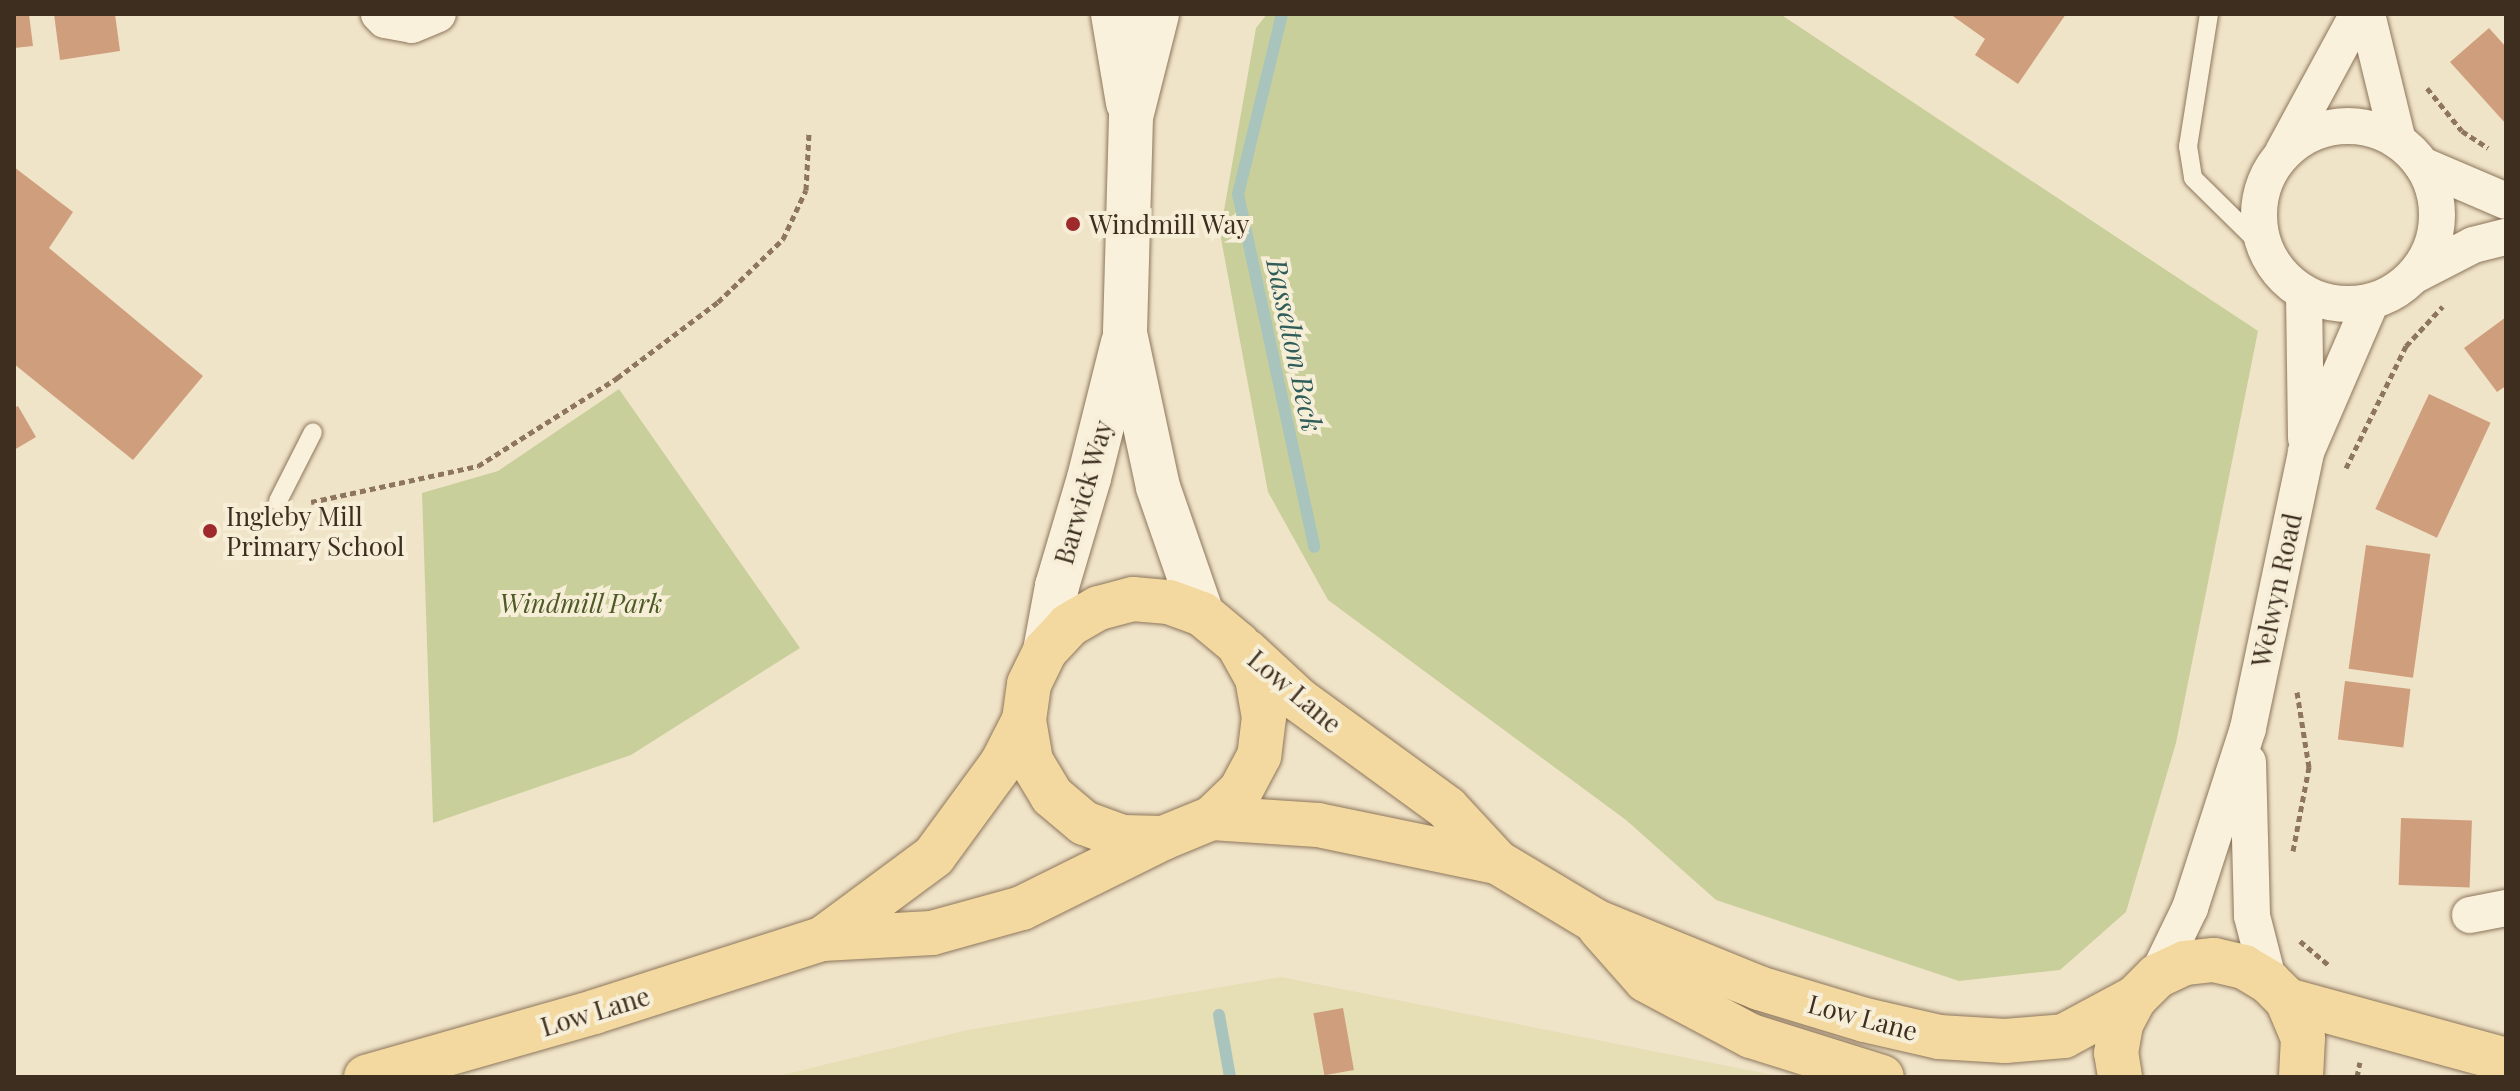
<!DOCTYPE html>
<html>
<head>
<meta charset="utf-8">
<style>
	body { margin:0 }
	#map { position:relative; width:2520px; height:1091px; overflow:hidden; background:#f0e4c8; font-family:"Playfair Display",serif }
	div>[style] { position:absolute }
	[style*='--x'] { left:calc(var(--x)*1px); top:calc(var(--y)*1px); width:calc(var(--w)*1px); rotate:calc(var(--a)*1deg) }
	.farmland>* { inset:0; background:#e6deb5 }
	.green>* { inset:0; background:#c9cf9b }
	.stream>* { height:12px; margin:-6px; padding:0 6px; transform-origin:6px; border-radius:6px; background:#a9c4bc }
	.building>* { inset:0; background:#cf9f7d; transform-origin:0 0 }
	.path>* { height:5px; margin-top:-2.5px; transform-origin:0; background:repeating-linear-gradient(90deg,#8d765c 0 6px,transparent 0 10px) }
	.roads { filter:drop-shadow(0 0 2px #8d765c) drop-shadow(0 0 2px #8d765c) }
	.lane>* { height:18px; margin:-9px; padding:0 9px; transform-origin:9px; border-radius:9px; background:#faf1dc }
	.street>* { height:36px; margin:-18px; padding:0 18px; transform-origin:18px; border-radius:18px; background:#faf1dc }
	.street>.ring { margin:-18px; padding:0; box-sizing:content-box; background:none; border:36px solid #faf1dc; border-radius:50% }
	.secondary>* { height:44px; margin:-22px; padding:0 22px; transform-origin:22px; border-radius:22px; background:#faf1dc }
	.primary>* { height:44px; margin:-22px; padding:0 22px; transform-origin:22px; border-radius:22px; background:#f3d9a0 }
	.dots>* { width:22px; height:22px; translate:-50% -50%; box-sizing:border-box; border:4px solid #f7eed8; border-radius:50% }
	span { translate:-50% -50%; white-space:nowrap; text-align:center; line-height:1.15; -webkit-text-stroke:8px #f7eed8; paint-order:stroke }
	.poi-label { font-size:26px; color:#3d2e20 }
	.left { translate:0 -50%; text-align:left }
	.street-label { font-size:26px; color:#3d2e20 }
	.park-label { font-size:26px; color:#4d5a26; font-style:italic }
	.water-label { font-size:28px; color:#2f5d5a; font-style:italic }
	.frame { position:absolute; inset:0; border:16px solid #3d2e20; pointer-events:none }
</style>
</head>
<body>
<div id="map">
	<div class="farmland">
		<div style="clip-path:polygon(1281px 977px,1773px 1075px,774px 1077px,967px 1030px)"></div>
	</div>
	<div class="green">
		<div style="clip-path:polygon(1267px 14px,1780px 14px,2258px 331px,2176px 743px,2126px 912px,2060px 970px,1959px 981px,1716px 900px,1626px 820px,1328px 600px,1268px 492px,1220px 233px,1256px 28px)"></div>
		<div style="clip-path:polygon(619px 389px,800px 648px,631px 755px,433px 823px,422px 493px,498px 471px)"></div>
	</div>
	<div class="stream">
		<div style="--x:1282;--y:14;--w:185;--a:103.7"></div>
		<div style="--x:1238;--y:194;--w:361;--a:77.8"></div>
		<div style="--x:1219;--y:1015;--w:63;--a:79.9"></div>
	</div>
	<div class="building">
		<div style="clip-path:polygon(14px 14px,29px 14px,33px 46px,14px 48px)"></div>
		<div style="clip-path:polygon(54px 14px,115px 14px,120px 51px,60px 60px)"></div>
		<div style="clip-path:polygon(1950px 14px,2066px 14px,2018px 84px,1975px 55px,1985px 39px)"></div>
		<div style="clip-path:polygon(2489px 28px,2506px 47px,2506px 124px,2450px 62px)"></div>
		<div style="clip-path:polygon(14px 167px,73px 212px,49px 248px,203px 376px,133px 460px,14px 364px)"></div>
		<div style="clip-path:polygon(2506px 317px,2506px 386px,2497px 392px,2464px 348px)"></div>
		<div style="left:2429px;top:394px;width:68px;height:127px;rotate:25deg"></div>
		<div style="clip-path:polygon(18px 406px,36px 437px,14px 450px,14px 408px)"></div>
		<div style="left:2366px;top:545px;width:65px;height:125px;rotate:8deg"></div>
		<div style="left:2345px;top:681px;width:66px;height:59px;rotate:7deg"></div>
		<div style="left:2401px;top:818px;width:71px;height:67px;rotate:2deg"></div>
		<div style="left:1343px;top:1008px;width:63px;height:30px;rotate:80deg"></div>
	</div>
	<div class="path">
		<div style="--x:2427;--y:88;--w:55;--a:50.9"></div>
		<div style="--x:2462;--y:131;--w:31;--a:33"></div>
		<div style="--x:2346;--y:468;--w:136;--a:-63.8"></div>
		<div style="--x:2406;--y:346;--w:54;--a:-47.2"></div>
		<div style="--x:311;--y:502;--w:171;--a:-12.2"></div>
		<div style="--x:478;--y:466;--w:165;--a:-32.3"></div>
		<div style="--x:617;--y:378;--w:126;--a:-37"></div>
		<div style="--x:718;--y:302;--w:91;--a:-44.1"></div>
		<div style="--x:783;--y:239;--w:54;--a:-64.9"></div>
		<div style="--x:806;--y:190;--w:57;--a:-87"></div>
		<div style="--x:2293;--y:851;--w:86;--a:-79.2"></div>
		<div style="--x:2309;--y:767;--w:76;--a:-99.1"></div>
		<div style="--x:2300;--y:941;--w:38;--a:40"></div>
		<div style="--x:2357;--y:1077;--w:15;--a:-79"></div>
	</div>
	<div class="roads">
		<div class="lane">
			<div style="--x:2209;--y:14;--w:134;--a:99"></div>
			<div style="--x:2188;--y:146;--w:32;--a:81"></div>
			<div style="--x:2193;--y:178;--w:101;--a:44.6"></div>
			<div style="--x:278;--y:501;--w:77;--a:-63.1"></div>
		</div>
		<div class="street">
			<div style="--x:379;--y:14;--w:8;--a:45"></div>
			<div style="--x:385;--y:20;--w:27;--a:10"></div>
			<div style="--x:412;--y:25;--w:28;--a:-23"></div>
			<div style="--x:2367;--y:14;--w:131;--a:76.3"></div>
			<div class="ring" style="left:2259px;top:126px;width:142px;height:142px"></div>
			<div style="--x:2283;--y:152;--w:157;--a:-61.5"></div>
			<div style="--x:2422;--y:165;--w:91;--a:23.2"></div>
			<div style="--x:2415;--y:275;--w:65;--a:-27.3"></div>
			<div style="--x:2473;--y:245;--w:34;--a:-14"></div>
			<div style="--x:2304;--y:293;--w:145;--a:89.2"></div>
			<div style="--x:2248;--y:762;--w:154;--a:88.5"></div>
			<div style="--x:2252;--y:916;--w:68;--a:75.6"></div>
			<div style="--x:2470;--y:915;--w:37;--a:-11"></div>
			<div style="--x:2157;--y:976;--w:76;--a:-64.1"></div>
			<div style="--x:2190;--y:908;--w:189;--a:-72.1"></div>
			<div style="--x:2248;--y:728;--w:282;--a:-78.1"></div>
			<div style="--x:2306;--y:452;--w:163;--a:-66.6"></div>
		</div>
		<div class="secondary">
			<div style="--x:1113;--y:14;--w:90;--a:80.4"></div>
			<div style="--x:1157;--y:14;--w:106;--a:104.2"></div>
			<div style="--x:1131;--y:117;--w:216;--a:91.6"></div>
			<div style="--x:1125;--y:333;--w:157;--a:77.9"></div>
			<div style="--x:1158;--y:487;--w:134;--a:70.9"></div>
			<div style="--x:1045;--y:651;--w:66;--a:-79.5"></div>
			<div style="--x:1057;--y:586;--w:113;--a:-73.5"></div>
			<div style="--x:1089;--y:478;--w:139;--a:-75.9"></div>
		</div>
		<div class="primary">
			<div style="--x:1246;--y:651;--w:72;--a:42.8"></div>
			<div style="--x:1299;--y:700;--w:183;--a:36.1"></div>
			<div style="--x:1447;--y:808;--w:74;--a:47.2"></div>
			<div style="--x:1497;--y:862;--w:114;--a:31"></div>
			<div style="--x:1595;--y:921;--w:177;--a:22.2"></div>
			<div style="--x:1759;--y:988;--w:111;--a:16.8"></div>
			<div style="--x:1865;--y:1020;--w:76;--a:12.9"></div>
			<div style="--x:1939;--y:1037;--w:66;--a:3.5"></div>
			<div style="--x:2005;--y:1041;--w:59;--a:-4.8"></div>
			<div style="--x:2064;--y:1036;--w:81;--a:-28.2"></div>
			<div style="--x:1212;--y:818;--w:106;--a:3.8"></div>
			<div style="--x:1318;--y:825;--w:183;--a:11.7"></div>
			<div style="--x:1600;--y:928;--w:69;--a:48.5"></div>
			<div style="--x:1646;--y:980;--w:119;--a:28.1"></div>
			<div style="--x:1751;--y:1036;--w:137;--a:17.4"></div>
			<div style="--x:822;--y:939;--w:139;--a:-36.5"></div>
			<div style="--x:934;--y:856;--w:115;--a:-53.8"></div>
			<div style="--x:1002;--y:763;--w:48;--a:-62.9"></div>
			<div style="--x:1024;--y:720;--w:36;--a:-82"></div>
			<div style="--x:1029;--y:684;--w:37;--a:-64"></div>
			<div style="--x:1045;--y:651;--w:35;--a:-47"></div>
			<div style="--x:1069;--y:625;--w:34;--a:-30"></div>
			<div style="--x:1099;--y:608;--w:35;--a:-15"></div>
			<div style="--x:1133;--y:599;--w:36;--a:5"></div>
			<div style="--x:1169;--y:602;--w:35;--a:20"></div>
			<div style="--x:1202;--y:614;--w:47;--a:39.8"></div>
			<div style="--x:1238;--y:644;--w:39;--a:61"></div>
			<div style="--x:1257;--y:678;--w:40;--a:80"></div>
			<div style="--x:1264;--y:717;--w:39;--a:97"></div>
			<div style="--x:1259;--y:756;--w:40;--a:118"></div>
			<div style="--x:1240;--y:791;--w:39;--a:136"></div>
			<div style="--x:1212;--y:818;--w:53;--a:157.8"></div>
			<div style="--x:1163;--y:838;--w:41;--a:-178.6"></div>
			<div style="--x:1122;--y:837;--w:40;--a:-159.8"></div>
			<div style="--x:1084;--y:823;--w:42;--a:-139.8"></div>
			<div style="--x:1052;--y:796;--w:41;--a:-121"></div>
			<div style="--x:1031;--y:761;--w:42;--a:-99.7"></div>
			<div style="--x:2287;--y:1000;--w:227;--a:15.3"></div>
			<div style="--x:366;--y:1077;--w:237;--a:-15.9"></div>
			<div style="--x:594;--y:1012;--w:239;--a:-17.8"></div>
			<div style="--x:822;--y:939;--w:110;--a:-3.1"></div>
			<div style="--x:932;--y:933;--w:93;--a:-15.5"></div>
			<div style="--x:1022;--y:908;--w:157;--a:-26.4"></div>
			<div style="--x:2120;--y:1077;--w:24;--a:-99"></div>
			<div style="--x:2116;--y:1053;--w:29;--a:-80"></div>
			<div style="--x:2121;--y:1024;--w:30;--a:-62"></div>
			<div style="--x:2135;--y:998;--w:31;--a:-45"></div>
			<div style="--x:2157;--y:976;--w:31;--a:-25"></div>
			<div style="--x:2185;--y:963;--w:29;--a:-6"></div>
			<div style="--x:2214;--y:960;--w:31;--a:13"></div>
			<div style="--x:2244;--y:967;--w:29;--a:31"></div>
			<div style="--x:2269;--y:982;--w:25;--a:45"></div>
			<div style="--x:2287;--y:1000;--w:41;--a:67.2"></div>
			<div style="--x:2303;--y:1038;--w:39;--a:93"></div>
		</div>
	</div>
	<div class="dots">
		<div style="left:1073px;top:224px;background:#9e2a2b"></div>
		<div style="left:210px;top:531px;background:#9e2a2b"></div>
	</div>
	<div class="poi-label">
		<span class="left" style="left:1089px;top:224px">Windmill Way</span>
		<span class="left" style="left:226px;top:531px">Ingleby Mill<br>Primary School</span>
	</div>
	<div class="street-label">
		<span style="left:1083px;top:492px;rotate:-74deg">Barwick Way</span>
		<span style="left:2276px;top:590px;rotate:-78deg">Welwyn Road</span>
		<span style="left:1295px;top:691px;rotate:40deg">Low Lane</span>
		<span style="left:595px;top:1011px;rotate:-17deg">Low Lane</span>
		<span style="left:1863px;top:1017px;rotate:15deg">Low Lane</span>
	</div>
	<div class="park-label">
		<span style="left:581px;top:603px">Windmill Park</span>
	</div>
	<div class="water-label">
		<span style="left:1295px;top:345px;rotate:78deg">Basselton Beck</span>
	</div>
	<div class="frame"></div>
</div>
</body>
</html>
